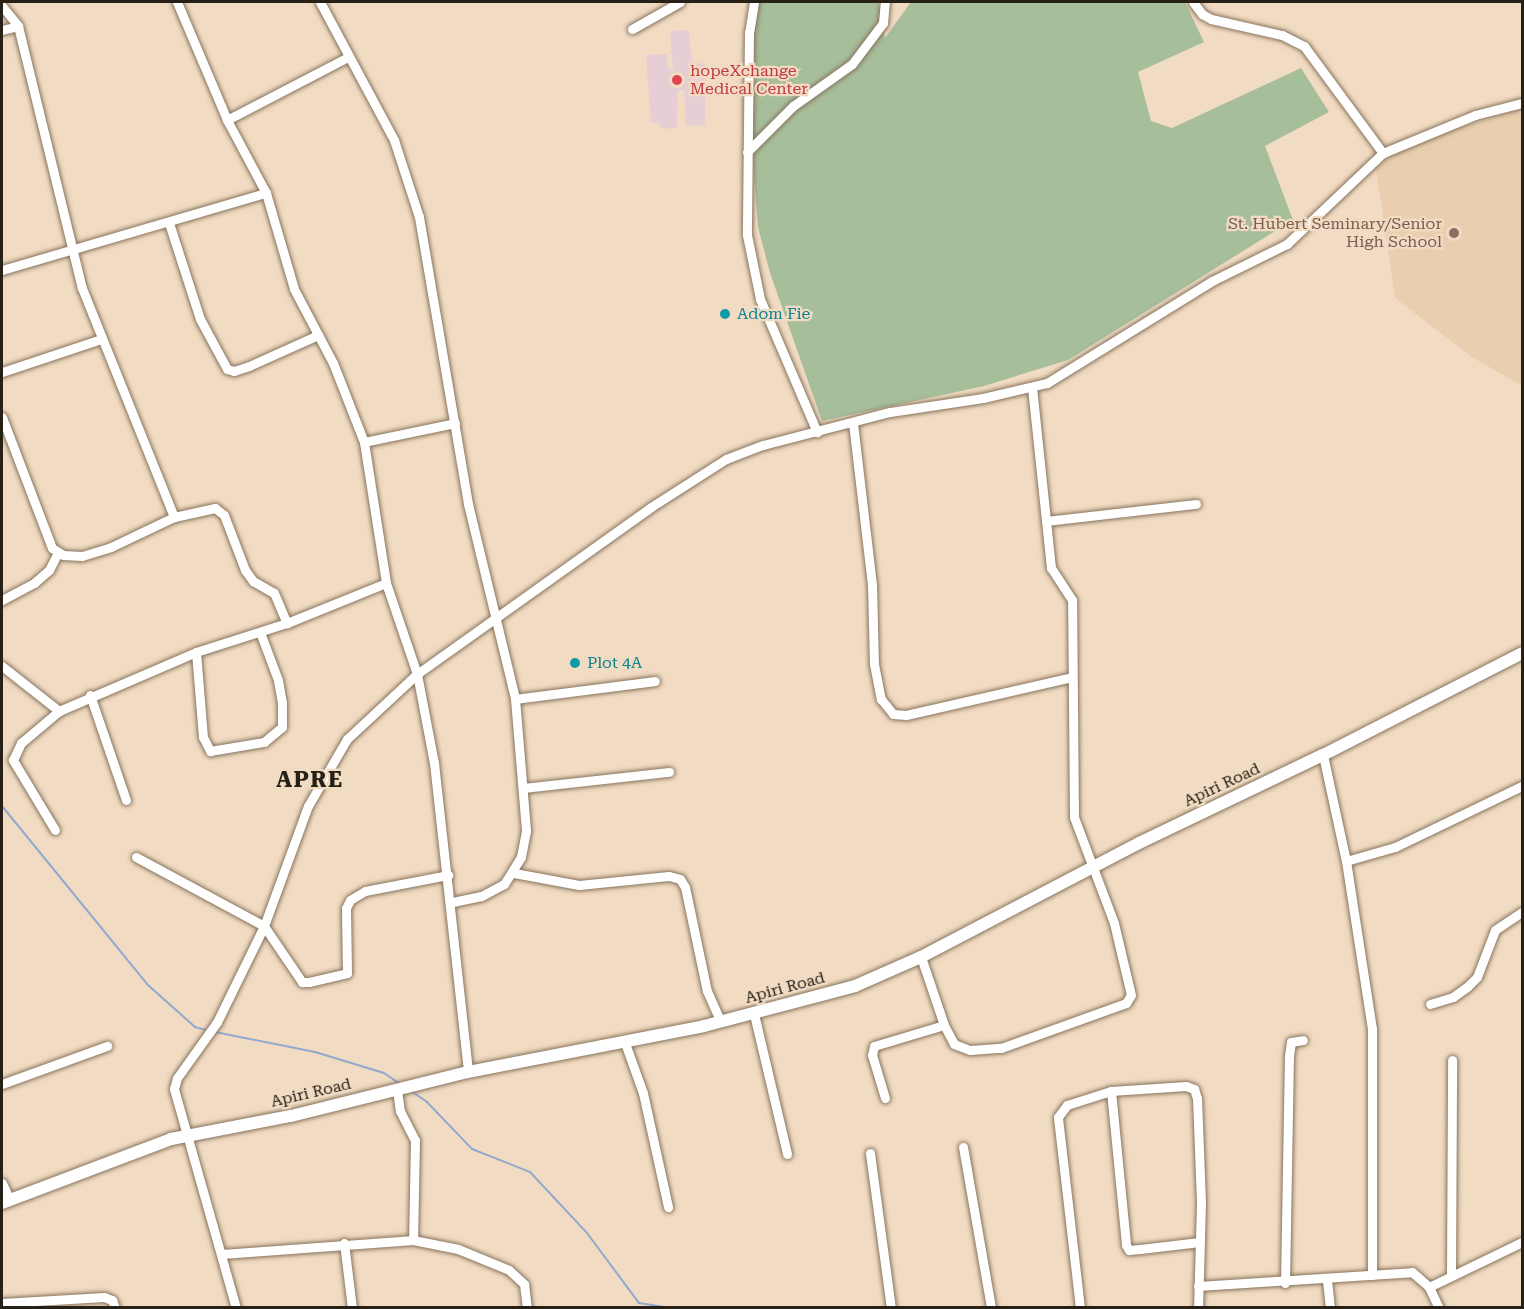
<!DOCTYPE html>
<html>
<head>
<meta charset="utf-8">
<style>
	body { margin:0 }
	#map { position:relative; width:1524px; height:1309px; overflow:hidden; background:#f1dbc2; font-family:"Roboto Serif",serif }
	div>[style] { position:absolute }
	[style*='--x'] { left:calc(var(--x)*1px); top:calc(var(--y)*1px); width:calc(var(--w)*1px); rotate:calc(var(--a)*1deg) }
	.built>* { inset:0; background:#e9cfaf }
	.medical>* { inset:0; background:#e7ced5 }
	.green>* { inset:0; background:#a7be9b }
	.stream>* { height:2px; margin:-1px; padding:0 1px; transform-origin:1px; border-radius:1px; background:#92a9ce }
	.roads { filter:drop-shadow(0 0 2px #87745d) drop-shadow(0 0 2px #87745d) }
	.minor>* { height:9px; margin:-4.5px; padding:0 4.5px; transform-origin:4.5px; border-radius:4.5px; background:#fff }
	.tertiary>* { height:12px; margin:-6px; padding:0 6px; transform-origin:6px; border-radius:6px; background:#fff }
	.dots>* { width:16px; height:16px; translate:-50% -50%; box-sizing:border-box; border:3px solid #f1dbc2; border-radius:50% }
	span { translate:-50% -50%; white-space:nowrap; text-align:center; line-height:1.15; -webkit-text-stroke:4.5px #f1dbc2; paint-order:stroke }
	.health-label { font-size:16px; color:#be3a42 }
	.left { translate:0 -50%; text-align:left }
	.education-label { font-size:16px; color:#785e54 }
	.right { translate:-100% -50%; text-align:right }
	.culture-label { font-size:16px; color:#0d838f }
	.street-label { font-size:16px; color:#272016 }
	.district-label { font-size:22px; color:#272016; font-weight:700; letter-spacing:1.5px }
	.frame { position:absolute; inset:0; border:3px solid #272016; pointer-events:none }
</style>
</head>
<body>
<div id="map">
	<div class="built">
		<div style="clip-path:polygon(1522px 109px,1522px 386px,1472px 357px,1395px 298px,1376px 169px,1405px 144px)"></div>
	</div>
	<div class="medical">
		<div style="clip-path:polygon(689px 30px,692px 64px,705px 63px,705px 125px,686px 126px,684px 90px,678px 90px,677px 128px,661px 129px,659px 123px,651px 123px,646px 55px,667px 54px,668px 69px,673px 69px,670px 31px)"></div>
	</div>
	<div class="green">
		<div style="clip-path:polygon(756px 2px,878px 2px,885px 38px,911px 2px,1185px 2px,1204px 42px,1138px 72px,1151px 121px,1172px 128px,1301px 68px,1329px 112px,1265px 146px,1293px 220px,1068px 360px,984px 386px,822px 421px,770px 273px,758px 227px,749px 114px,748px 52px)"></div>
	</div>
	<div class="stream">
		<div style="--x:2;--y:806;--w:232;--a:50.8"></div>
		<div style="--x:149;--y:986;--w:62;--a:41.7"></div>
		<div style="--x:195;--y:1027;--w:11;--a:15"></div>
		<div style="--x:215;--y:1032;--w:102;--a:11.3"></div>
		<div style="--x:315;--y:1052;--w:72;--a:16.9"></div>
		<div style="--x:384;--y:1073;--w:18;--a:34"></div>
		<div style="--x:411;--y:1091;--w:18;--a:34"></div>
		<div style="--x:426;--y:1101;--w:66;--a:46.2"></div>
		<div style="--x:472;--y:1149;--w:62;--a:21.6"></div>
		<div style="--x:530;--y:1172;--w:83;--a:46.9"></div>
		<div style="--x:587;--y:1233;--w:87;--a:53.4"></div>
		<div style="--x:639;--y:1303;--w:32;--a:9"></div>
	</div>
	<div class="roads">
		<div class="minor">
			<div style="--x:177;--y:2;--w:128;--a:67"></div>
			<div style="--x:227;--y:120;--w:83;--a:61.9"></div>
			<div style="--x:266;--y:193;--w:100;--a:73.7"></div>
			<div style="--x:294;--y:289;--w:84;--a:62.2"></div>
			<div style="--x:333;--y:363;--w:85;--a:68.6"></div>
			<div style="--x:364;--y:442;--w:143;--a:81.1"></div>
			<div style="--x:386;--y:583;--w:96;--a:71.2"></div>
			<div style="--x:417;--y:674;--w:91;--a:79.2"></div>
			<div style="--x:434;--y:763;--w:311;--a:83.7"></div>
			<div style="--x:320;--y:2;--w:157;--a:61.8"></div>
			<div style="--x:394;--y:140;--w:81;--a:72"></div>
			<div style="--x:419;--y:217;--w:291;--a:80.3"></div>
			<div style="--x:468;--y:504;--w:201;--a:76.4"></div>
			<div style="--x:515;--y:699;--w:132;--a:85.2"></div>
			<div style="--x:526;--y:831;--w:26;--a:101"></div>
			<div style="--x:521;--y:857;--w:32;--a:122"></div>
			<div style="--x:504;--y:884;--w:26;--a:152"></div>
			<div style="--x:481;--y:896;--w:30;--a:168"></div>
			<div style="--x:754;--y:2;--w:30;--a:99"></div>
			<div style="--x:749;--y:32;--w:203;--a:90.6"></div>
			<div style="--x:747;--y:235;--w:65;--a:78.5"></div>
			<div style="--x:760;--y:299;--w:145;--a:66.8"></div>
			<div style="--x:1193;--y:2;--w:15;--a:53"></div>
			<div style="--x:1202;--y:14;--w:10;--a:29"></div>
			<div style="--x:1211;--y:19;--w:73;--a:12.7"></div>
			<div style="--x:1282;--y:35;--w:25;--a:27"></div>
			<div style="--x:1304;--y:46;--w:133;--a:53.6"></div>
			<div style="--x:1383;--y:153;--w:100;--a:-22.4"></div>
			<div style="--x:1475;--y:115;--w:49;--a:-14.3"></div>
			<div style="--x:2;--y:6;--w:26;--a:51"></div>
			<div style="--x:18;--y:26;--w:270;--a:76.3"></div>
			<div style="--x:82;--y:288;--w:247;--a:68.1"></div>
			<div style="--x:632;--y:29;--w:55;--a:-29.4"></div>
			<div style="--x:2;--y:30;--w:16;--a:-14"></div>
			<div style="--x:227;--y:120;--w:136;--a:-27.5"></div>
			<div style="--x:747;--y:152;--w:65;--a:-45"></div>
			<div style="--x:793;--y:106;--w:72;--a:-35.4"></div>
			<div style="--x:852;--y:64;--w:51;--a:-52.9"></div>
			<div style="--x:883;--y:23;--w:21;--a:-85"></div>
			<div style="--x:169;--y:223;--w:101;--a:72.1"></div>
			<div style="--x:200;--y:319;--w:57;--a:61.6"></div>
			<div style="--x:227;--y:369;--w:7;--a:16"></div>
			<div style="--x:234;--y:371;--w:16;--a:-18"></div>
			<div style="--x:249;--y:366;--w:76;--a:-24.2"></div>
			<div style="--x:2;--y:270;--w:275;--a:-16.3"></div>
			<div style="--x:2;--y:372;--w:104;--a:-18.4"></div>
			<div style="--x:2;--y:417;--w:140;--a:69.1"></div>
			<div style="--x:52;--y:548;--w:13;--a:32"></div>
			<div style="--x:63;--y:555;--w:19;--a:3"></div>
			<div style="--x:82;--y:556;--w:30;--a:-17"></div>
			<div style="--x:111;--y:547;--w:70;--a:-25.5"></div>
			<div style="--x:174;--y:517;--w:42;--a:-12.4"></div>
			<div style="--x:215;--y:508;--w:11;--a:38"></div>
			<div style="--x:224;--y:515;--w:59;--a:69.1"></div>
			<div style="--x:245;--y:570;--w:14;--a:54"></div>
			<div style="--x:253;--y:581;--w:24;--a:30"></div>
			<div style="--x:274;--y:593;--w:33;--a:67"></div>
			<div style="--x:853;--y:423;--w:162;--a:83.3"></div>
			<div style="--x:872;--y:584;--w:80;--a:88.6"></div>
			<div style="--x:874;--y:664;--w:36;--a:79"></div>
			<div style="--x:881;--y:699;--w:19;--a:51"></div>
			<div style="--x:893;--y:714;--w:13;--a:4"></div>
			<div style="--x:906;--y:715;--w:170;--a:-12.9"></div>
			<div style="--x:364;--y:442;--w:93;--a:-11.8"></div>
			<div style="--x:1046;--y:521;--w:151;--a:-6.5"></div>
			<div style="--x:2;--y:600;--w:36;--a:-28"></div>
			<div style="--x:34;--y:583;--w:20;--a:-41"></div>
			<div style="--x:49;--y:570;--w:20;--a:-63"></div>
			<div style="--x:196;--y:652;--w:85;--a:85.3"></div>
			<div style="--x:203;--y:737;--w:16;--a:63"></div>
			<div style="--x:210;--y:751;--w:55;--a:-9.5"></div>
			<div style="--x:264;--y:742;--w:23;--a:-40"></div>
			<div style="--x:282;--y:727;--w:24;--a:-90"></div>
			<div style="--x:282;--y:703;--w:23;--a:-100"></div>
			<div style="--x:278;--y:680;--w:51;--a:-110.6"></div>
			<div style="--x:2;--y:666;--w:73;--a:38.3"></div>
			<div style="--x:90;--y:695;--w:111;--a:71.1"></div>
			<div style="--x:515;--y:699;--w:141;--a:-7.3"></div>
			<div style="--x:1323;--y:755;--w:108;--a:77.8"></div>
			<div style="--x:1346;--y:861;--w:170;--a:81.2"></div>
			<div style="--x:1372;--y:1029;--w:246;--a:90"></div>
			<div style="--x:523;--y:788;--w:147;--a:-6.3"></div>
			<div style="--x:55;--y:830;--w:82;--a:-121"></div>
			<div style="--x:13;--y:760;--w:19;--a:-65"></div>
			<div style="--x:21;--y:743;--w:50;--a:-40.1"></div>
			<div style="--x:59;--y:711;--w:149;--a:-23.3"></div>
			<div style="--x:196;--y:652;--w:96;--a:-17.7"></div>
			<div style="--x:287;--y:623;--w:107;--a:-22"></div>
			<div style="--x:136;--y:857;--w:145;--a:28.3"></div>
			<div style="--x:264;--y:926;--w:68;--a:55.8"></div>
			<div style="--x:302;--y:982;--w:7;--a:0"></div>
			<div style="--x:309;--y:982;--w:39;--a:-13"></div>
			<div style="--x:347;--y:973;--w:65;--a:-90.9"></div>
			<div style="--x:346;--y:908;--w:9;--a:-63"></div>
			<div style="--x:350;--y:900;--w:17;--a:-31"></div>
			<div style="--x:365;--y:891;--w:85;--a:-10.9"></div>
			<div style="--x:1346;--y:861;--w:51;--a:-15.9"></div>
			<div style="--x:1395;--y:847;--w:141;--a:-25.7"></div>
			<div style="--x:514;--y:873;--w:66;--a:10.5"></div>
			<div style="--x:579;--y:885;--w:90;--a:-5.7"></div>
			<div style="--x:669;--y:876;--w:11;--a:15"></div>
			<div style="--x:680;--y:879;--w:9;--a:58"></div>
			<div style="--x:685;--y:887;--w:106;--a:78.1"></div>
			<div style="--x:707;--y:991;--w:34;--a:66"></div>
			<div style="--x:921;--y:957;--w:72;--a:71.3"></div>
			<div style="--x:944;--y:1025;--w:21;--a:62"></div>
			<div style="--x:954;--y:1044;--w:17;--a:21"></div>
			<div style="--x:970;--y:1050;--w:31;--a:-4"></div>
			<div style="--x:1001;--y:1048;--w:133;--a:-19.8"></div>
			<div style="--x:1126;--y:1003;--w:9;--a:-58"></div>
			<div style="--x:1131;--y:995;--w:74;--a:-103.3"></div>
			<div style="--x:1114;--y:923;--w:113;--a:-110.7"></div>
			<div style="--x:1074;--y:817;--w:217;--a:-90.5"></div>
			<div style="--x:1072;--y:600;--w:38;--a:-123"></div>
			<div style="--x:1051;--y:568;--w:182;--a:-96"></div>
			<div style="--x:1430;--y:1004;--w:24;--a:-17"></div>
			<div style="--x:1453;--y:997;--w:17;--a:-36"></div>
			<div style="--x:1467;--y:987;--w:14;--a:-45"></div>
			<div style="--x:1477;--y:977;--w:50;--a:-69"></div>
			<div style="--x:1495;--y:930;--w:32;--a:-34"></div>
			<div style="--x:754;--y:1014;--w:144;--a:76.7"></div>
			<div style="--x:625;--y:1043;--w:53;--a:70.2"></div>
			<div style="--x:643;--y:1093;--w:117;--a:77.6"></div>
			<div style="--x:2;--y:1084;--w:112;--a:-19.9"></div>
			<div style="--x:397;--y:1090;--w:21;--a:82"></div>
			<div style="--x:400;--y:1111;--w:33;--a:63"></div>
			<div style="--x:415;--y:1140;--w:100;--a:91.1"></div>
			<div style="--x:1111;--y:1091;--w:155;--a:84.4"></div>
			<div style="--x:1126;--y:1245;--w:6;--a:59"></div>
			<div style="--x:1129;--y:1250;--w:11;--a:-5"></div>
			<div style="--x:1140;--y:1249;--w:60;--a:-6.7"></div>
			<div style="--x:885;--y:1098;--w:45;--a:-106.8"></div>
			<div style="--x:872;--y:1055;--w:9;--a:-77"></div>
			<div style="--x:874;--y:1046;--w:73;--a:-16.7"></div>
			<div style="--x:963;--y:1147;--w:163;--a:80.1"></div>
			<div style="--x:870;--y:1153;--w:156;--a:82.3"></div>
			<div style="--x:2;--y:1183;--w:19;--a:65"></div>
			<div style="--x:344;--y:1243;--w:65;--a:83"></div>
			<div style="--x:222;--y:1254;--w:192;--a:-4.2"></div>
			<div style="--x:413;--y:1240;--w:46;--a:11.3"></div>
			<div style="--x:458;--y:1249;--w:55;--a:22.4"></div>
			<div style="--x:509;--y:1270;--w:21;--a:43"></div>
			<div style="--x:524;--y:1284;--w:24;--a:83"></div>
			<div style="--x:1451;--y:1276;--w:216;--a:-89.7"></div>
			<div style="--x:1327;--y:1280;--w:28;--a:84"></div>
			<div style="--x:1285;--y:1283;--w:227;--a:-89"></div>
			<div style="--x:1289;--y:1056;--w:14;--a:-82"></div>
			<div style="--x:1291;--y:1042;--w:12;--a:-9"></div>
			<div style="--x:1198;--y:1286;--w:214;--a:-3.7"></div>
			<div style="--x:1412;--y:1272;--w:23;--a:41"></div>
			<div style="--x:1429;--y:1287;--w:23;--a:65"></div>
			<div style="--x:1429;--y:1287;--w:103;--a:-25.8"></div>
			<div style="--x:2;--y:1303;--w:102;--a:-3.4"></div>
			<div style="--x:104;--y:1297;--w:9;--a:21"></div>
			<div style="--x:112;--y:1300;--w:9;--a:69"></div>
			<div style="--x:236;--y:1308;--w:228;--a:-105.8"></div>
			<div style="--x:174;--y:1089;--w:11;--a:-75"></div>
			<div style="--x:177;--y:1078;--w:69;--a:-54.5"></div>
			<div style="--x:217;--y:1022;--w:107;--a:-63.9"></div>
			<div style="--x:264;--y:926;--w:128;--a:-69.9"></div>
			<div style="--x:308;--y:806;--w:78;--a:-59.8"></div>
			<div style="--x:347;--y:739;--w:96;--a:-42.9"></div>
			<div style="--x:417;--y:674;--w:287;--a:-35.5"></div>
			<div style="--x:651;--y:507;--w:89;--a:-32.6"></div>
			<div style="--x:726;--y:459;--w:40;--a:-21"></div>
			<div style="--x:763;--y:445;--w:131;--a:-14.6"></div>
			<div style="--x:890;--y:412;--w:94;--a:-8.6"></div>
			<div style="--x:983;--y:398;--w:66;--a:-13.2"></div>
			<div style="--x:1047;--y:383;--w:194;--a:-31.7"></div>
			<div style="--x:1212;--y:281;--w:84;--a:-26.3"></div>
			<div style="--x:1287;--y:244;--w:132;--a:-43.5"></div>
			<div style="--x:1080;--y:1308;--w:192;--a:-96.6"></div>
			<div style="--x:1058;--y:1117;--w:15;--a:-53"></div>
			<div style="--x:1067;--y:1105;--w:46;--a:-17.7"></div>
			<div style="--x:1111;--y:1091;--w:75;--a:-3.8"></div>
			<div style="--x:1186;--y:1086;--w:9;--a:21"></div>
			<div style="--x:1194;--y:1089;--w:9;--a:72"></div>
			<div style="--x:1197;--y:1098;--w:105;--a:87.8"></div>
			<div style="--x:1201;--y:1203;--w:105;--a:91.6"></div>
		</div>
		<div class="tertiary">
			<div style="--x:2;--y:1203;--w:181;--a:-20.7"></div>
			<div style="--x:171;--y:1139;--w:122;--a:-10.9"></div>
			<div style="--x:291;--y:1116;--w:182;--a:-14"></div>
			<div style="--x:468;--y:1072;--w:240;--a:-11"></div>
			<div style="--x:704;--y:1026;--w:156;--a:-14.8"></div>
			<div style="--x:855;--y:986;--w:72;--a:-23.7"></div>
			<div style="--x:921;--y:957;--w:246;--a:-27.6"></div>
			<div style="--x:1139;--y:843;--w:204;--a:-25.6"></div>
			<div style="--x:1323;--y:755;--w:224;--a:-27.1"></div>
		</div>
	</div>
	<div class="dots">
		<div style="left:677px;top:80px;background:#e0444e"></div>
		<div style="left:1454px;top:233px;background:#8d6e63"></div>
		<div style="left:725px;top:314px;background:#0f9aa8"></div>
		<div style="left:575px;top:663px;background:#0f9aa8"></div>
	</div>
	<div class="health-label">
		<span class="left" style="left:690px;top:80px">hopeXchange<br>Medical Center</span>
	</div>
	<div class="education-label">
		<span class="right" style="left:1442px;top:233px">St. Hubert Seminary/Senior<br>High School</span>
	</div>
	<div class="culture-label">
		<span class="left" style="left:737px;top:314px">Adom Fie</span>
		<span class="left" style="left:587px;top:663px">Plot 4A</span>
	</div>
	<div class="street-label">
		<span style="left:1222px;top:785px;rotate:-25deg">Apiri Road</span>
		<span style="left:785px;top:988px;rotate:-15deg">Apiri Road</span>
		<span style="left:311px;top:1093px;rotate:-13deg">Apiri Road</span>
	</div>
	<div class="district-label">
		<span style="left:310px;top:780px">APRE</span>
	</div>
	<div class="frame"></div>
</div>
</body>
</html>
